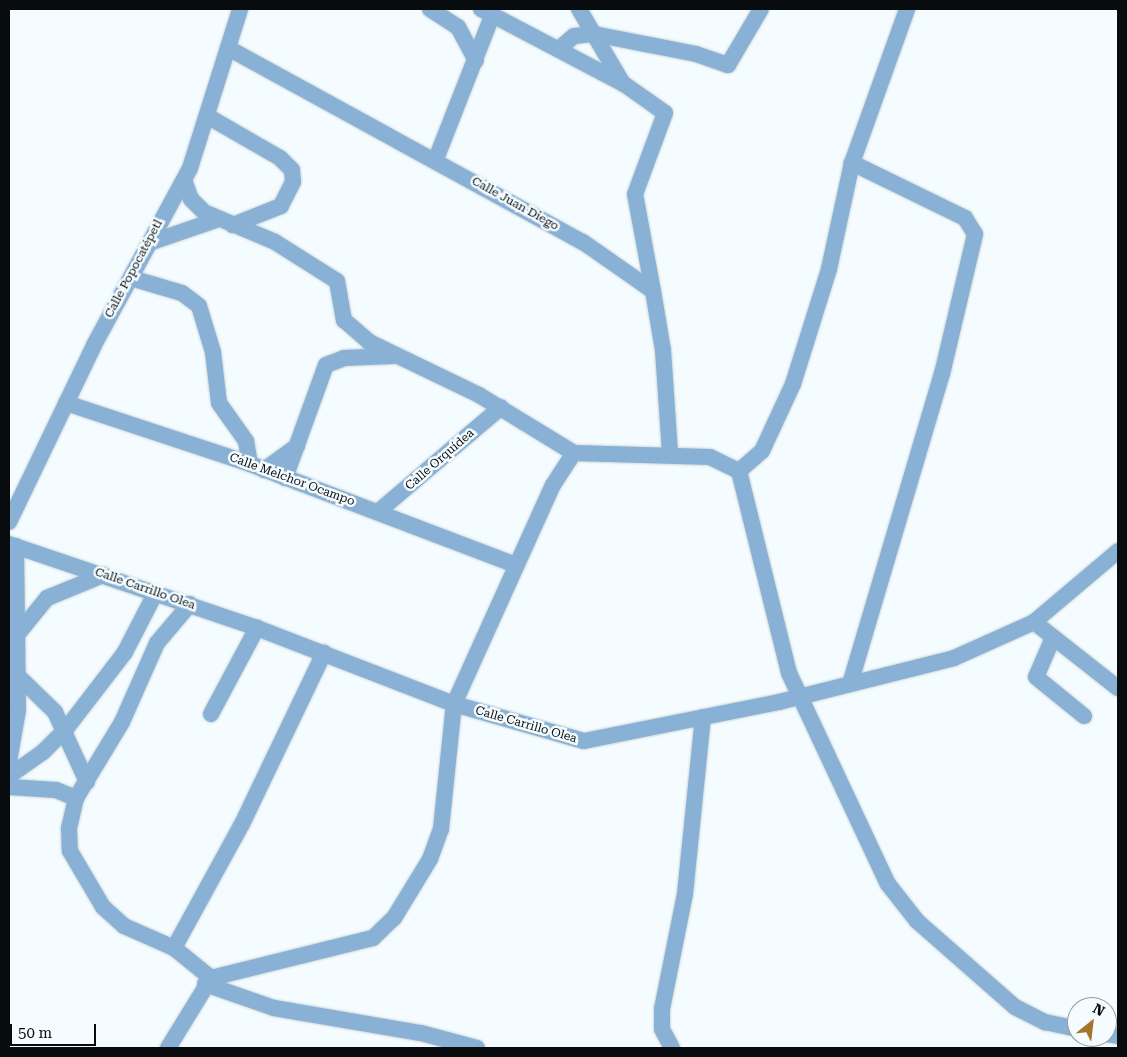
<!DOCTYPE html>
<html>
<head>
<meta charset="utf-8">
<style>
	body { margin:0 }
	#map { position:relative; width:1127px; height:1057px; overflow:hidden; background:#f4fcff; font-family:"Roboto Serif",serif }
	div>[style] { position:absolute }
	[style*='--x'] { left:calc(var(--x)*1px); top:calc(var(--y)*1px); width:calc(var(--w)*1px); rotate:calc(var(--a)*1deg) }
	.roads { filter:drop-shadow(0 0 1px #ced6d8) drop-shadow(0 0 1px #ced6d8) }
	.minor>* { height:16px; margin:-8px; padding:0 8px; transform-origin:8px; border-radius:8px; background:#89b1d5 }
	span { translate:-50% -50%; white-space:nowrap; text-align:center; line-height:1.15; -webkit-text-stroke:5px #f4fcff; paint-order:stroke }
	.street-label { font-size:12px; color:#080c0e }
	.frame { position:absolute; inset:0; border:10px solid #080c0e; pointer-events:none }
	.north { position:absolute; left:1067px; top:997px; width:50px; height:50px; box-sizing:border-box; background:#f4fcff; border:1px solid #969c9f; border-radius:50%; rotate:29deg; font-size:14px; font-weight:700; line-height:20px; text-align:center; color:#080c0e }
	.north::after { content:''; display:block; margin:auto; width:18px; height:22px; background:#a6742b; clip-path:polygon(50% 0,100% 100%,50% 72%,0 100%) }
	.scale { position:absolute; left:10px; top:1024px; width:86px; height:22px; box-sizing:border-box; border:2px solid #080c0e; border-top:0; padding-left:6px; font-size:15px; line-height:18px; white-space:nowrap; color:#080c0e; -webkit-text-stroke:4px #f4fcff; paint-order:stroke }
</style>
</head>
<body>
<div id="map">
	<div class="roads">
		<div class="minor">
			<div style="--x:430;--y:9;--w:33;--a:33"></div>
			<div style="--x:458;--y:27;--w:38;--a:62"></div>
			<div style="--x:481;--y:9;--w:161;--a:27.7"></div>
			<div style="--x:624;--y:84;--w:50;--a:35.3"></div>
			<div style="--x:665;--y:113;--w:86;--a:110.3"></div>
			<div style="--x:635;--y:194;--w:99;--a:79.5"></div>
			<div style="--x:579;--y:9;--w:85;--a:59.5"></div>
			<div style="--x:228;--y:48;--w:405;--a:28.7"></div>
			<div style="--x:583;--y:242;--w:85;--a:35"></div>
			<div style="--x:653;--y:291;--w:60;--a:80.4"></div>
			<div style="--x:663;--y:350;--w:104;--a:86.1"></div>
			<div style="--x:560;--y:48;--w:18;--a:-41"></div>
			<div style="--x:574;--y:36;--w:20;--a:-6"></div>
			<div style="--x:594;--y:34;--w:104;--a:11.1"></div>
			<div style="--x:696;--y:54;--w:34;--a:19"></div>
			<div style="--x:728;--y:65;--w:65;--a:-59.5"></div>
			<div style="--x:207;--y:116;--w:84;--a:29.9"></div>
			<div style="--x:280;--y:158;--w:17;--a:45"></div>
			<div style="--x:292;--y:170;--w:12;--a:85"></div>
			<div style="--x:293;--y:182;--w:27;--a:117"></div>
			<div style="--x:281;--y:206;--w:52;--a:158.4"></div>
			<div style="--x:436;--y:159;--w:154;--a:-68.6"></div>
			<div style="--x:184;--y:180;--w:20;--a:70"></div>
			<div style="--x:191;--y:199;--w:18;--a:45"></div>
			<div style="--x:204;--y:212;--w:77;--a:22.9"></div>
			<div style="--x:275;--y:242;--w:73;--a:32.2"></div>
			<div style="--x:337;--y:281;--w:40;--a:80"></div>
			<div style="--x:344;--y:320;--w:33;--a:41"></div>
			<div style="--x:369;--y:342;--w:122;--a:25.7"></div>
			<div style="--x:479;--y:395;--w:111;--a:31.4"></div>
			<div style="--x:574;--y:453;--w:136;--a:1.7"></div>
			<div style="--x:710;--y:457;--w:32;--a:26"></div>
			<div style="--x:739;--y:471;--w:208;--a:76.1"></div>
			<div style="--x:789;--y:673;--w:233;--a:64.9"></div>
			<div style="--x:888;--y:884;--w:47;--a:51.9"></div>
			<div style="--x:917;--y:921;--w:130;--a:41.3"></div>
			<div style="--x:1015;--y:1007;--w:34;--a:27"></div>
			<div style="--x:1045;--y:1022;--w:33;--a:12"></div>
			<div style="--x:149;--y:243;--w:74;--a:-18.9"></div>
			<div style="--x:131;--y:278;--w:53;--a:16.4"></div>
			<div style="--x:182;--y:293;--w:21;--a:37"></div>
			<div style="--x:199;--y:306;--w:48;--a:73.1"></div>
			<div style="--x:213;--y:352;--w:51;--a:83.3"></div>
			<div style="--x:219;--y:403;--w:47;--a:54.6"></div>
			<div style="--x:246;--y:441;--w:23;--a:80"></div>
			<div style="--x:66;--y:403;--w:194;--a:18.3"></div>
			<div style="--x:250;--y:464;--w:285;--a:20.8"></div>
			<div style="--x:264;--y:470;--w:41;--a:-36"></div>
			<div style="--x:739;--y:471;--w:30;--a:-41"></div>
			<div style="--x:762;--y:451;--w:74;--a:-65.2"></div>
			<div style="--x:793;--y:384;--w:121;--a:-72.6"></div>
			<div style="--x:829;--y:269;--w:108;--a:-77.8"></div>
			<div style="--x:852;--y:163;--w:164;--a:-70.3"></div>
			<div style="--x:285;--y:478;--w:120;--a:-70.1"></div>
			<div style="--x:326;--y:365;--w:19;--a:-21"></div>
			<div style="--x:344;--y:358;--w:49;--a:-2.3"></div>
			<div style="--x:379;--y:511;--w:160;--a:-40.4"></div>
			<div style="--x:9;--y:522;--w:196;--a:-64.3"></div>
			<div style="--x:94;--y:345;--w:201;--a:-61.5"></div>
			<div style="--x:190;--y:168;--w:167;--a:-72.5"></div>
			<div style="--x:9;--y:544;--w:262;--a:18.7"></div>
			<div style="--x:257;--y:628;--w:211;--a:21.1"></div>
			<div style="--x:454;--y:704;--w:135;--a:15.9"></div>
			<div style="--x:584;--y:741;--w:199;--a:-11.3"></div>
			<div style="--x:779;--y:702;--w:180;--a:-14.1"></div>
			<div style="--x:954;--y:658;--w:88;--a:-24.2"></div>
			<div style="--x:1034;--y:622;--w:110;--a:-40.2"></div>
			<div style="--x:1034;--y:622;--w:107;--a:38.2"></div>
			<div style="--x:17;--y:635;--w:48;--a:-51"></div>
			<div style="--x:47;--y:598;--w:61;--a:-22.3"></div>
			<div style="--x:1052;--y:640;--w:40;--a:113.4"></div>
			<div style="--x:1036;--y:677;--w:62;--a:39.1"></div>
			<div style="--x:18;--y:676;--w:52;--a:44.2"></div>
			<div style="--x:55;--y:712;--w:77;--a:65.4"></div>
			<div style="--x:850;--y:684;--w:323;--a:-73.5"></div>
			<div style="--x:942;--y:374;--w:144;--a:-76.7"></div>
			<div style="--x:975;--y:234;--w:19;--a:-122"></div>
			<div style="--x:965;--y:218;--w:126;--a:-154"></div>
			<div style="--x:211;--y:714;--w:98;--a:-61.9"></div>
			<div style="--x:9;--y:762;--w:53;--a:-80.2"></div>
			<div style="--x:18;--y:710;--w:164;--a:-90.7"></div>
			<div style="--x:9;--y:776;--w:42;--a:-35.2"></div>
			<div style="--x:43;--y:752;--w:33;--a:-45"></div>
			<div style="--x:66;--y:729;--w:97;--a:-52.5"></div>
			<div style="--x:125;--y:652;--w:65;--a:-62.7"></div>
			<div style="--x:9;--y:787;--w:47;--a:3.7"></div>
			<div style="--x:56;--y:790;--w:22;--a:22"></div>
			<div style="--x:76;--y:798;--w:31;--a:103"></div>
			<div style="--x:69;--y:828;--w:23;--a:88"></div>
			<div style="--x:70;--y:851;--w:65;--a:59.5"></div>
			<div style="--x:103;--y:907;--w:28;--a:42"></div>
			<div style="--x:124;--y:926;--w:55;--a:23.7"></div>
			<div style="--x:76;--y:798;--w:89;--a:-58.8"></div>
			<div style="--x:122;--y:722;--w:86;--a:-66.1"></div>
			<div style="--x:157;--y:643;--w:51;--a:-49.8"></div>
			<div style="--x:211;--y:978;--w:48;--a:-141"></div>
			<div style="--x:174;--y:948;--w:141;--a:-61.3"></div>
			<div style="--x:242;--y:824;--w:190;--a:-64.4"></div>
			<div style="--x:205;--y:984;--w:73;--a:19.2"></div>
			<div style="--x:274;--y:1008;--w:149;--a:9.7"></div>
			<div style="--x:421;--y:1033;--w:58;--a:15"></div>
			<div style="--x:1107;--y:1034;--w:11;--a:10"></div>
			<div style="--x:168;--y:1048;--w:82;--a:-58.4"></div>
			<div style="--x:211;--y:978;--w:167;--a:-13.9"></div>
			<div style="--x:373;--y:938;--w:29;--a:-44"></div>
			<div style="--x:394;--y:918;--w:69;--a:-58.6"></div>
			<div style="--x:430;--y:859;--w:32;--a:-70"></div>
			<div style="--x:441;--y:829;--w:126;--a:-84.1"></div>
			<div style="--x:454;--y:704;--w:240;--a:-65.7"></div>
			<div style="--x:553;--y:485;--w:38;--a:-57"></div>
			<div style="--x:672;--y:1048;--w:21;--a:-118"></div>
			<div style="--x:662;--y:1029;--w:20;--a:-90"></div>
			<div style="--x:662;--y:1009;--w:117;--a:-78.7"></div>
			<div style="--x:685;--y:894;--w:178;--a:-84.2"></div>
		</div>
	</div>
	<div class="street-label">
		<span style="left:515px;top:204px;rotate:29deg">Calle Juan Diego</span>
		<span style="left:134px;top:269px;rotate:-62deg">Calle Popocatépetl</span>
		<span style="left:440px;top:460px;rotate:-41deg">Calle Orquídea</span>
		<span style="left:292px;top:480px;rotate:20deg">Calle Melchor Ocampo</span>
		<span style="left:145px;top:589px;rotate:19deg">Calle Carrillo Olea</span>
		<span style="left:526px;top:725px;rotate:16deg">Calle Carrillo Olea</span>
	</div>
	<div class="frame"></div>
	<div class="north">N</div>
	<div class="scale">50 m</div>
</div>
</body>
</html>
